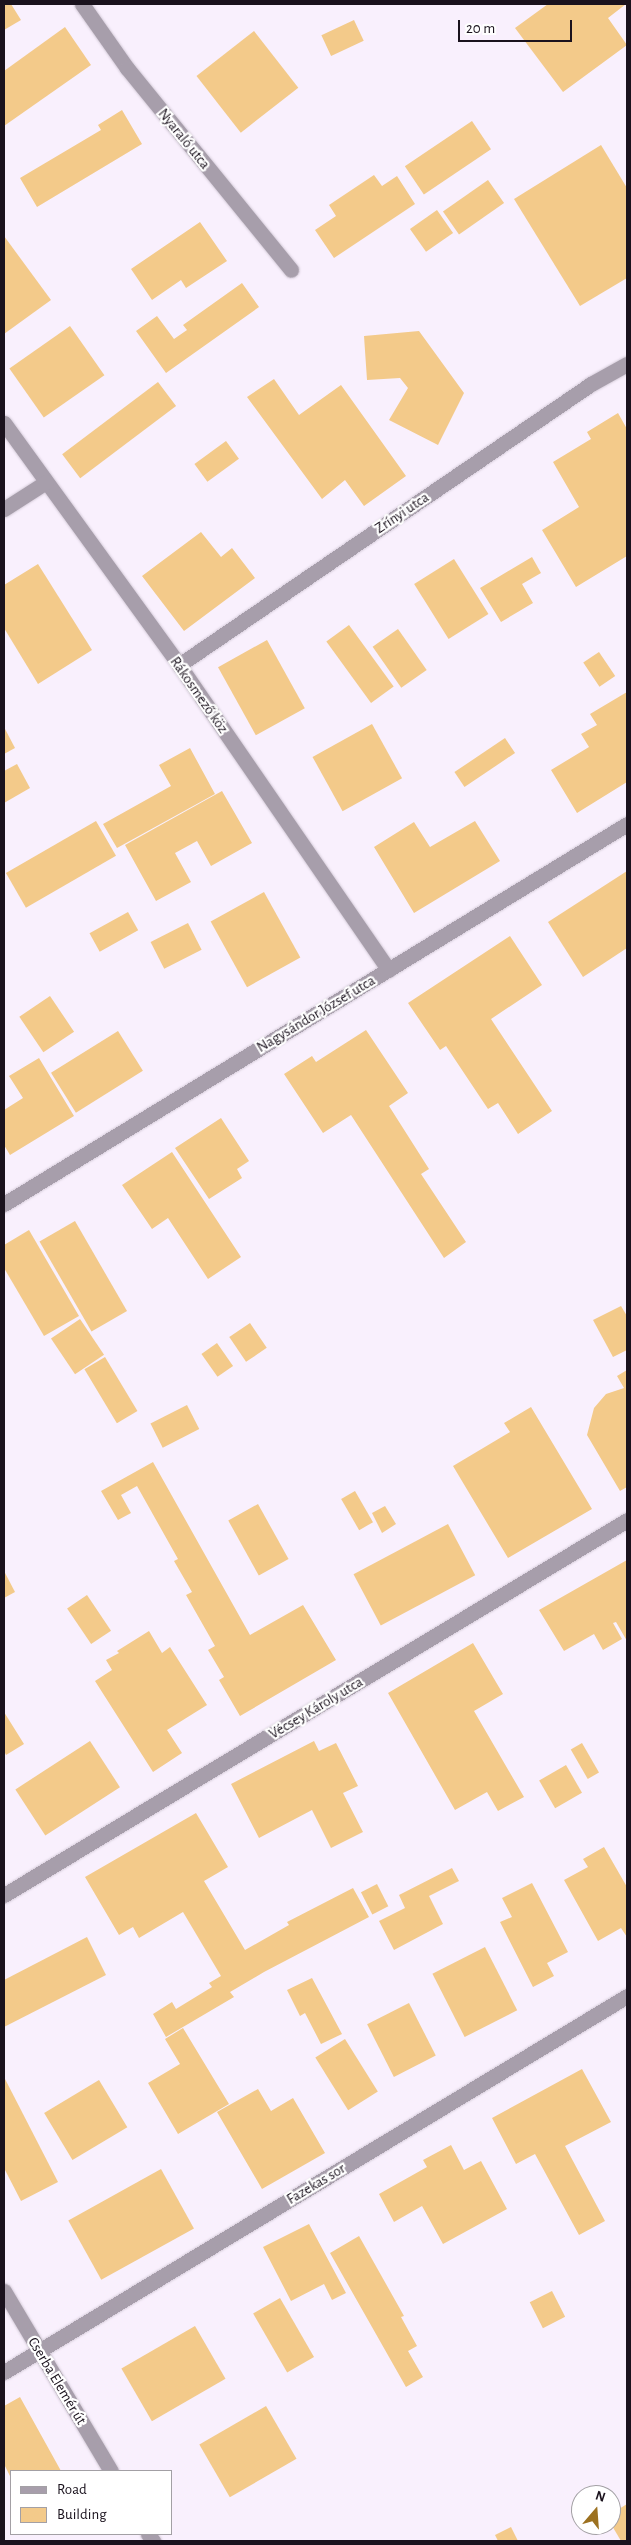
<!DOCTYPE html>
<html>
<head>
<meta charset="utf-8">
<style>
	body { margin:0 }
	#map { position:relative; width:631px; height:2545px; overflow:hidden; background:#f9f0fd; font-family:"Alegreya Sans",sans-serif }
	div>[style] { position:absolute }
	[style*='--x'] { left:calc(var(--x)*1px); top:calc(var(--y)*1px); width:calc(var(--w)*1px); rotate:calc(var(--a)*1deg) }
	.building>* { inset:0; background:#f3ca8a; transform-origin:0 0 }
	.roads { filter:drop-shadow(0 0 1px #d5ccd9) drop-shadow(0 0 1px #d5ccd9) }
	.street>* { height:15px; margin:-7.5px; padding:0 7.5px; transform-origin:7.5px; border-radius:7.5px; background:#a79eab }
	span { translate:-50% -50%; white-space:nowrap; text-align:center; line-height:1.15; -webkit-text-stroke:4.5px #fff; paint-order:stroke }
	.street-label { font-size:15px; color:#1a121d }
	.frame { position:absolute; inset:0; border:5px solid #1a121d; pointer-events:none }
	.legend { position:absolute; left:10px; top:2470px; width:162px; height:65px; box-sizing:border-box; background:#fff; border:1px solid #a3a0a5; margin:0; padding:6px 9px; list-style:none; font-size:15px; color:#1a121d }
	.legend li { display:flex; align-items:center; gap:10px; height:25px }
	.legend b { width:25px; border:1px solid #a3a0a5 }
	.north { position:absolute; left:571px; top:2485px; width:50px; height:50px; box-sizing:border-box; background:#fff; border:1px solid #a3a0a5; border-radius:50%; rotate:18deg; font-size:14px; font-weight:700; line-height:20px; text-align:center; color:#1a121d }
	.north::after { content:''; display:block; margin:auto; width:18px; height:22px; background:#9c7120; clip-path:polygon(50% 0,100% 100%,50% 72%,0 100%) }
	.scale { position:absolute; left:458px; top:20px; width:114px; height:22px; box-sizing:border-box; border:2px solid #1a121d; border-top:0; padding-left:6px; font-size:15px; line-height:18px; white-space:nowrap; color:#1a121d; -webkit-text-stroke:4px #fff; paint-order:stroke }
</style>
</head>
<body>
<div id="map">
	<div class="building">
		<div style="clip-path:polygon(4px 4px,11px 4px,21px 20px,4px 30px)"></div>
		<div style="clip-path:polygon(548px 4px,626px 4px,608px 18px,627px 45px,563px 92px,515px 28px)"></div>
		<div style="left:354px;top:20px;width:23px;height:36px;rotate:65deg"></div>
		<div style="clip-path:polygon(65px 27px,91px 65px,4px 126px,4px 71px)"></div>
		<div style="left:254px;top:31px;width:72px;height:73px;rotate:52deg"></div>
		<div style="clip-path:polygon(122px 110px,142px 144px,37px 207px,20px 178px,101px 130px,98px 125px)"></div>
		<div style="left:472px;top:121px;width:34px;height:81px;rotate:56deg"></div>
		<div style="clip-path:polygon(601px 145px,627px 188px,627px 278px,580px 306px,514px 199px)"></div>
		<div style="clip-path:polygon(374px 175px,382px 186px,397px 176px,415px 204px,334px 258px,315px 230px,336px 216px,329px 205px)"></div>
		<div style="left:488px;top:180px;width:28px;height:55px;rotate:55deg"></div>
		<div style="left:437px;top:210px;width:28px;height:33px;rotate:55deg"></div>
		<div style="clip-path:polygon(200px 222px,227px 261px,186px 288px,181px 280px,152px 300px,131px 269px)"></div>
		<div style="clip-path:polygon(4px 236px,51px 300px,4px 334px)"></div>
		<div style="clip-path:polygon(242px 283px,259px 307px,166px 373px,136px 331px,157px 316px,174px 339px,187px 330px,183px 325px)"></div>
		<div style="left:70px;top:326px;width:60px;height:74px;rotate:55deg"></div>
		<div style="clip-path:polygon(419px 331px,464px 393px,438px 445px,389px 420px,408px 388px,400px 378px,367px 380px,364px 336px)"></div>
		<div style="clip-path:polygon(274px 379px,299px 415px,341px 385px,406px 476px,364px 506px,345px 480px,322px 499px,247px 397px)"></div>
		<div style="left:158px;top:382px;width:30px;height:120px;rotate:53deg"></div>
		<div style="clip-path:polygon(618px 413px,627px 429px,627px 556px,576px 587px,542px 530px,579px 507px,553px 462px,591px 439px,587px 432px)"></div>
		<div style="left:226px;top:441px;width:22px;height:39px;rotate:54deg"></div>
		<div style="clip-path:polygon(201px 532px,221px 557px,232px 548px,255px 578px,184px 631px,142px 576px)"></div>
		<div style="clip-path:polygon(532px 557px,541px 573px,522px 584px,533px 603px,501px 622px,480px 588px)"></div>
		<div style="left:454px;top:559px;width:65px;height:47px;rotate:58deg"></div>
		<div style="clip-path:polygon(38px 564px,92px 650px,38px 684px,4px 628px,4px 585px)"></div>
		<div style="left:349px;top:625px;width:76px;height:28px;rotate:54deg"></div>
		<div style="left:398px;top:629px;width:50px;height:31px;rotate:55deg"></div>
		<div style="left:267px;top:640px;width:78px;height:56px;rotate:61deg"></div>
		<div style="left:599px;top:652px;width:29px;height:19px;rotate:56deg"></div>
		<div style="clip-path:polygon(627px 692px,627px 782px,577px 813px,551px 770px,589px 747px,581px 734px,597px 725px,590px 714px)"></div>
		<div style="left:372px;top:724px;width:62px;height:68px;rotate:61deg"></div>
		<div style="clip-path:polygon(4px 727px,15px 748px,4px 754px)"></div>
		<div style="left:505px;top:738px;width:18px;height:61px;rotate:56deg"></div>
		<div style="clip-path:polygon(190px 748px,215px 794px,117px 848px,103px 824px,171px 786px,159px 765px)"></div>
		<div style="clip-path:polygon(17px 764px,30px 788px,4px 803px,4px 771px)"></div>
		<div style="clip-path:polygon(222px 791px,252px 843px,211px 866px,197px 841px,175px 853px,191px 882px,156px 901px,125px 845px)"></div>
		<div style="left:96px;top:821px;width:40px;height:104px;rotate:60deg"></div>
		<div style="clip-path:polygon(475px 821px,500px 861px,414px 913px,374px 847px,414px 822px,430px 847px)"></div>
		<div style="clip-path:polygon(627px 871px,627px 948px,583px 977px,548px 922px)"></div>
		<div style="left:264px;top:892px;width:75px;height:61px;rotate:61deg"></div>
		<div style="left:128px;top:912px;width:21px;height:44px;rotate:61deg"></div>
		<div style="left:188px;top:923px;width:30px;height:42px;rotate:63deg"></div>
		<div style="clip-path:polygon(510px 936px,542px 985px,491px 1019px,552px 1111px,518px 1134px,498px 1103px,488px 1109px,446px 1046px,440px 1050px,408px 1003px)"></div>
		<div style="left:50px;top:996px;width:43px;height:37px;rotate:56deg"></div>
		<div style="clip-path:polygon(366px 1030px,408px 1093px,389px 1106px,429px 1169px,421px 1174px,466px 1242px,444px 1258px,351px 1115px,323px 1133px,284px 1074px,312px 1056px,316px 1062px)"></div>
		<div style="left:118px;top:1031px;width:47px;height:79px;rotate:58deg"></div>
		<div style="clip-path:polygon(39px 1058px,74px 1116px,10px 1155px,4px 1145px,4px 1110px,23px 1098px,9px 1076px)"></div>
		<div style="clip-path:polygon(221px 1118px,249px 1161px,237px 1169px,242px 1178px,209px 1199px,175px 1148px)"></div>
		<div style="clip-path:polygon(172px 1152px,241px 1257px,208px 1279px,168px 1218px,152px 1229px,122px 1185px)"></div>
		<div style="left:75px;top:1221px;width:104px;height:41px;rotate:60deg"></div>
		<div style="clip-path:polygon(29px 1230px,79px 1316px,44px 1336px,4px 1268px,4px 1245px)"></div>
		<div style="clip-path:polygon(621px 1306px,627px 1316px,627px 1350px,613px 1357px,593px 1320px)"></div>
		<div style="left:80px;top:1319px;width:43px;height:35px;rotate:56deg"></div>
		<div style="left:250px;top:1323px;width:30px;height:25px;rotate:56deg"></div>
		<div style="left:217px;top:1343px;width:28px;height:19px;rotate:55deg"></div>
		<div style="left:105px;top:1357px;width:63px;height:24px;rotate:59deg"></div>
		<div style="clip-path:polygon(627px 1370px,627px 1487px,620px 1491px,587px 1435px,594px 1408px,606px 1394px,624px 1388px,617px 1376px)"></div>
		<div style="left:187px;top:1405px;width:27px;height:41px;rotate:63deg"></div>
		<div style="clip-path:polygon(531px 1407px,592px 1509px,508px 1558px,453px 1466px,510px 1432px,504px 1423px)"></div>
		<div style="clip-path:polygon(153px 1462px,250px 1635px,303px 1605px,336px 1660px,240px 1716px,219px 1680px,224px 1677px,208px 1650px,215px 1646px,186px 1595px,192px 1592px,174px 1561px,178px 1559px,137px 1486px,121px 1495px,131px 1513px,118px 1520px,101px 1491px)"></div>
		<div style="left:355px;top:1491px;width:36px;height:16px;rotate:60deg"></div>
		<div style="left:258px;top:1504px;width:63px;height:34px;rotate:61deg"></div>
		<div style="clip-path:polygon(385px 1506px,396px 1524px,382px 1533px,372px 1513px)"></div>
		<div style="left:448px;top:1524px;width:58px;height:107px;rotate:62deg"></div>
		<div style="clip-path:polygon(627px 1560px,627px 1641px,616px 1622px,613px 1623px,622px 1639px,603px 1650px,594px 1634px,564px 1651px,539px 1610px)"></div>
		<div style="clip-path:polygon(4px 1571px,15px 1592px,4px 1598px)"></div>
		<div style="left:87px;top:1595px;width:43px;height:24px;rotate:56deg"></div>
		<div style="clip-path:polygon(149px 1631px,162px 1653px,170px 1647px,207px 1705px,167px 1730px,182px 1753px,153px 1772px,95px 1681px,112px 1670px,106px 1660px,119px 1653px,117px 1651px)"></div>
		<div style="clip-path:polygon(473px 1643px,503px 1694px,474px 1711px,524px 1797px,498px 1811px,487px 1792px,455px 1810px,388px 1693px)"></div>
		<div style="clip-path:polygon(4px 1712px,24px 1744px,6px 1755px,4px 1751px)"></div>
		<div style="left:90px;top:1741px;width:55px;height:89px;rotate:57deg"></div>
		<div style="clip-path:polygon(314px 1741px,319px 1751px,336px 1743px,358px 1786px,343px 1793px,363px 1832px,331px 1848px,312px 1810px,259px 1838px,231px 1784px)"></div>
		<div style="left:582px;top:1743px;width:34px;height:13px;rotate:60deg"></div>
		<div style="left:566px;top:1765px;width:32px;height:31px;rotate:60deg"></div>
		<div style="clip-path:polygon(196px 1813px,228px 1867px,204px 1881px,245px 1950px,289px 1925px,287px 1922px,353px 1888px,369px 1917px,264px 1972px,230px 1992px,234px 1997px,166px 2037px,153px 2014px,172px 2002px,176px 2009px,212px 1987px,209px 1983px,221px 1976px,183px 1912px,139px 1938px,133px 1927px,119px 1935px,85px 1877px)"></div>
		<div style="clip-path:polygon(604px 1847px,627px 1887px,627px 1937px,621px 1928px,598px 1941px,564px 1880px,588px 1867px,583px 1859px)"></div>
		<div style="clip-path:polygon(452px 1868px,459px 1881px,429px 1896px,443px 1924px,394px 1950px,379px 1921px,405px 1908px,399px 1895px)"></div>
		<div style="clip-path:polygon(532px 1883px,568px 1952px,547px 1963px,554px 1976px,533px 1987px,500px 1922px,512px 1917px,502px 1898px)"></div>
		<div style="left:377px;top:1884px;width:25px;height:18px;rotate:63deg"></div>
		<div style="clip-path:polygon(87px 1937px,106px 1975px,4px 2027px,4px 1980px)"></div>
		<div style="left:485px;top:1947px;width:71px;height:59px;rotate:63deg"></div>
		<div style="clip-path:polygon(312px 1978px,342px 2034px,321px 2044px,305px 2013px,300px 2016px,287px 1990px)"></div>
		<div style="left:409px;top:2003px;width:59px;height:47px;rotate:63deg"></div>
		<div style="clip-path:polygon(183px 2028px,229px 2104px,178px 2134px,148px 2083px,180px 2064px,165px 2039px)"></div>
		<div style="left:345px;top:2039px;width:62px;height:35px;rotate:58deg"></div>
		<div style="clip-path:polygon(582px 2069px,611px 2122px,565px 2146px,605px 2221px,579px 2235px,535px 2154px,516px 2164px,492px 2118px)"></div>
		<div style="clip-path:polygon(4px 2077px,58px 2182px,21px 2201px,4px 2168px)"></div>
		<div style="left:99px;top:2080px;width:55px;height:64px;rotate:59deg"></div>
		<div style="clip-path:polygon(258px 2089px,271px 2111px,293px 2098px,325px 2153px,262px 2189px,217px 2112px)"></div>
		<div style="clip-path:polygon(451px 2145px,464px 2170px,481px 2161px,507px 2209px,443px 2244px,422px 2206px,394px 2222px,379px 2194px,427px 2167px,423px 2160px)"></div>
		<div style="left:161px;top:2169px;width:68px;height:106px;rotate:61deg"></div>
		<div style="clip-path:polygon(309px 2224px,346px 2293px,332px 2300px,324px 2284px,291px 2301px,263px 2247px)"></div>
		<div style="clip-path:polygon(359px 2236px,404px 2316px,401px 2317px,417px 2346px,408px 2351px,423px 2377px,406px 2387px,330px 2253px)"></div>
		<div style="left:552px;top:2291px;width:29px;height:25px;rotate:63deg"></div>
		<div style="left:280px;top:2298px;width:68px;height:31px;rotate:60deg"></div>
		<div style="left:195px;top:2326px;width:61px;height:85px;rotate:60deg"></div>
		<div style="clip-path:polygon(20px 2397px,61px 2471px,11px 2471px,11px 2478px,4px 2464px,4px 2406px)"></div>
		<div style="left:266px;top:2406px;width:61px;height:77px;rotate:60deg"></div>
		<div style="clip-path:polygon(627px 2504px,627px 2541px,621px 2541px,611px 2524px,611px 2514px)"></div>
		<div style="clip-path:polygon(511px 2527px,518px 2541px,498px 2541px,495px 2535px)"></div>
	</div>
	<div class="roads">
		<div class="street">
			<div style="--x:82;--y:4;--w:78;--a:54.9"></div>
			<div style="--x:127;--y:68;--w:260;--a:50.9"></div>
			<div style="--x:4;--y:423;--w:299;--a:54.1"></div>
			<div style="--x:179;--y:665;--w:370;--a:55.5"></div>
			<div style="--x:4;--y:509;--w:50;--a:-32.7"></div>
			<div style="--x:179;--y:665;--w:499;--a:-34.3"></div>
			<div style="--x:591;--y:384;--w:41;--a:-29.1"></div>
			<div style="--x:4;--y:1204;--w:730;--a:-31.38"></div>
			<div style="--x:4;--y:1895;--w:727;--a:-31.04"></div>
			<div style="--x:4;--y:2291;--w:209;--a:59.3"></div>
			<div style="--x:4;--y:2372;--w:728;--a:-31.11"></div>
			<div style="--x:148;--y:2534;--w:9;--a:54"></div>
		</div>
	</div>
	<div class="street-label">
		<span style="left:184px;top:139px;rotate:51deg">Nyaraló utca</span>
		<span style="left:402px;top:513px;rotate:-34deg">Zrínyi utca</span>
		<span style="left:199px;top:695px;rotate:55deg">Rákosmező köz</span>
		<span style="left:316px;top:1014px;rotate:-31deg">Nagysándor József utca</span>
		<span style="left:316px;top:1708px;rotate:-31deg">Vécsey Károly utca</span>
		<span style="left:316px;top:2184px;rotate:-31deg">Fazekas sor</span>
		<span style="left:57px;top:2381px;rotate:59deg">Cserba Elemér út</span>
	</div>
	<div class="frame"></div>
	<ul class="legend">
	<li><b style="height:6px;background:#a79eab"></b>Road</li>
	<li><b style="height:14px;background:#f3ca8a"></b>Building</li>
	</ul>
	<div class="north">N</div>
	<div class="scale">20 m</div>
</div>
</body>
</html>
